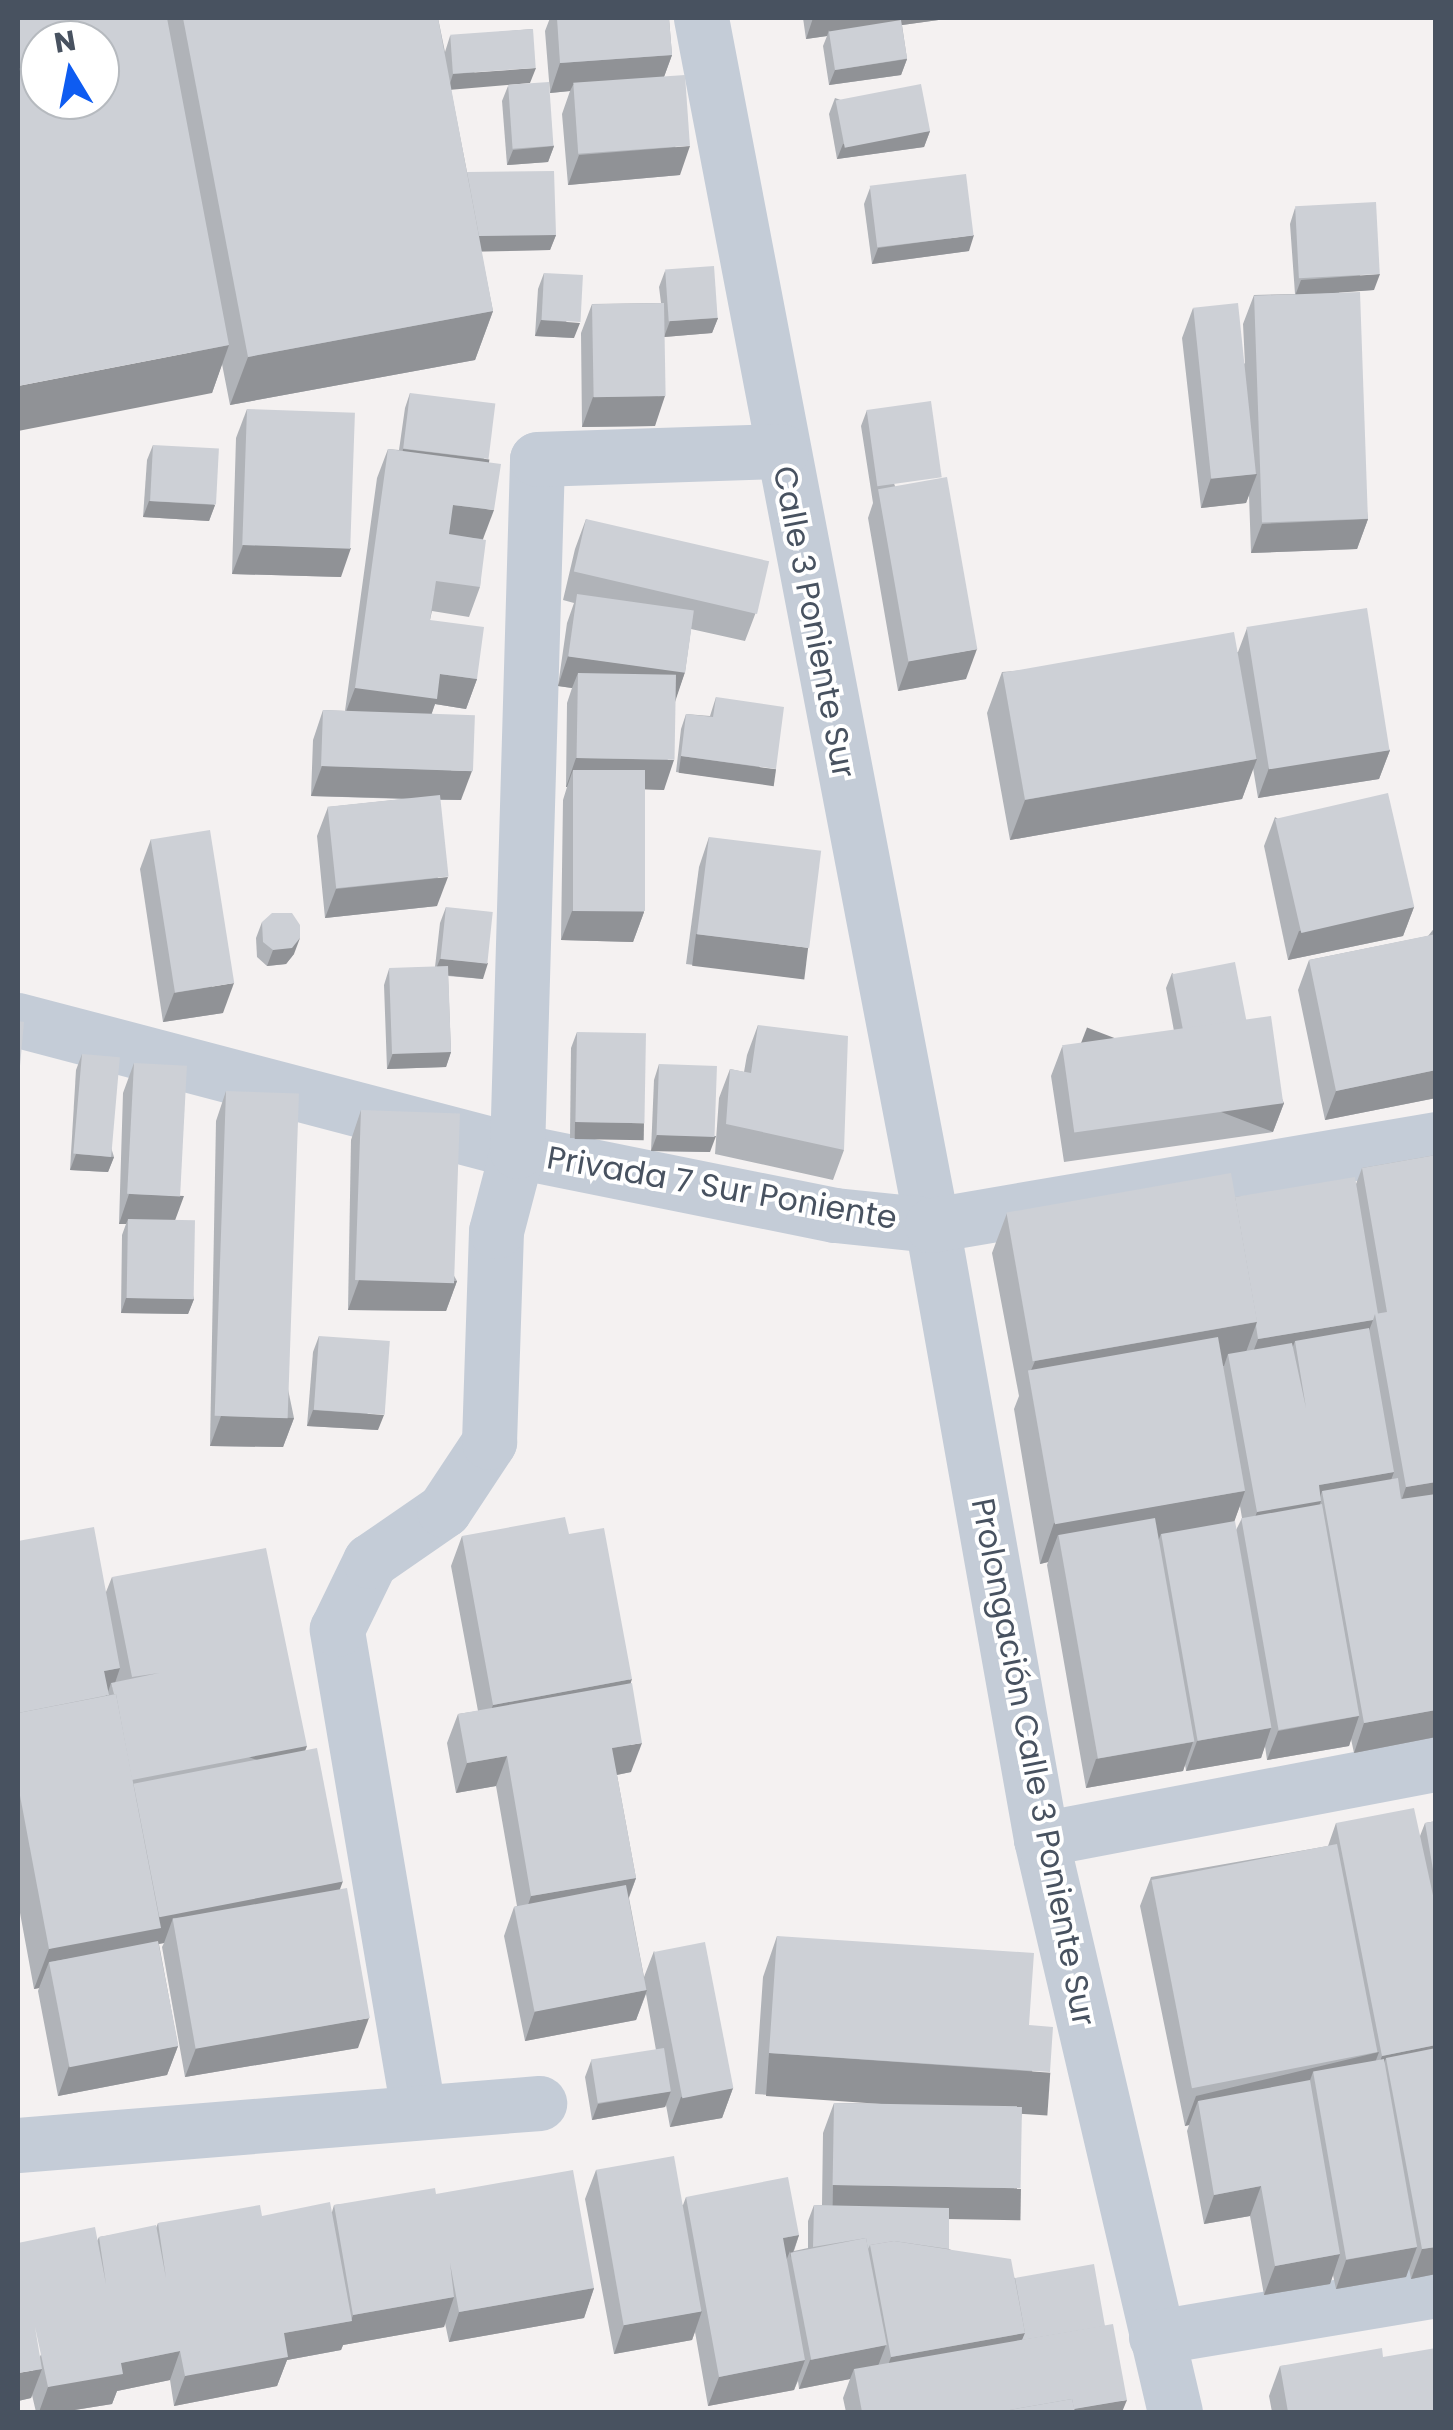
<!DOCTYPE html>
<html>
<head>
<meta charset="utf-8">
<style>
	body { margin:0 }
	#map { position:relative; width:1453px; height:2430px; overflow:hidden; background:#f4f1f1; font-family:Poppins,sans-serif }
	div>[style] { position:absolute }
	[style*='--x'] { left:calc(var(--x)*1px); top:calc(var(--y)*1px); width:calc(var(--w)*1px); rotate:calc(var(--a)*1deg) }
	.minor>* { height:55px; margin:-27.5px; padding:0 27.5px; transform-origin:27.5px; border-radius:27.5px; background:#c4ccd7 }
	.wall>* { inset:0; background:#b0b3b8 }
	.shaded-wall>* { inset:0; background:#909296; transform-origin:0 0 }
	.building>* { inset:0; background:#cdd0d6; transform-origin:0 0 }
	span { translate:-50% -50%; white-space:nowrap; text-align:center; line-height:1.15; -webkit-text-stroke:8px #fff; paint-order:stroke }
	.street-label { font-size:32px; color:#485260 }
	.frame { position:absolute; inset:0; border:20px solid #485260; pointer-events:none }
	.north { position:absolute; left:20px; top:20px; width:100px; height:100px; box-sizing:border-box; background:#fff; border:2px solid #b6babf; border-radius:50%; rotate:350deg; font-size:28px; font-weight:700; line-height:40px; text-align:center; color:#485260 }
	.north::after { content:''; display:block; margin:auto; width:35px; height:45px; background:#0e5cf1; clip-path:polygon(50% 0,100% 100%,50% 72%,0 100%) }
</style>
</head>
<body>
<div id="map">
	<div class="minor">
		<div style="--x:701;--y:18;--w:1229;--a:79.17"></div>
		<div style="--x:932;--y:1225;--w:624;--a:79.93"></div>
		<div style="--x:1041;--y:1839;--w:588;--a:76.84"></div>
		<div style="--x:18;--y:1020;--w:516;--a:14.71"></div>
		<div style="--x:517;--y:1151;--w:324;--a:11.4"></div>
		<div style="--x:835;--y:1215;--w:98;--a:5.9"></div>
		<div style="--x:932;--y:1225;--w:511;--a:-9.68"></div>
		<div style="--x:1041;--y:1839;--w:402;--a:-10.8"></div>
		<div style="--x:418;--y:2110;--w:488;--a:-99.6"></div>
		<div style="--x:337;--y:1629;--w:76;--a:-64.1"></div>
		<div style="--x:370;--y:1561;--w:90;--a:-34.6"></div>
		<div style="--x:444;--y:1510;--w:82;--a:-56.5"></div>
		<div style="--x:489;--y:1442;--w:211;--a:-88.1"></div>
		<div style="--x:496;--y:1231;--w:83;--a:-75.3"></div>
		<div style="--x:517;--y:1151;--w:692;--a:-88.34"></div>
		<div style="--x:537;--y:459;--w:244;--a:-1.9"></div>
		<div style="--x:18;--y:2145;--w:523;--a:-4.61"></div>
		<div style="--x:1156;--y:2337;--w:284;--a:-9.5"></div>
	</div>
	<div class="wall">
		<div style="clip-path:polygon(18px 18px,438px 18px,445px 52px,450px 36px,533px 29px,451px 90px,467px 172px,556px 235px,550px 250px,481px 251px,493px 311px,475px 360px,230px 405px,222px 364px,212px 393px)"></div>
		<div style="clip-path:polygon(550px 18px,669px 18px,672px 55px,664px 77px,680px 175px,568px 185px,562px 114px,570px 91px,550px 93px,545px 31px)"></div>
		<div style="clip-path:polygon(803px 18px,953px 18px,902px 25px,907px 59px,901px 75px,829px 85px,823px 46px,827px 36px,806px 39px)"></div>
		<div style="clip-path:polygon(508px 86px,554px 146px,548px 162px,507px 165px,502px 101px)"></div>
		<div style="clip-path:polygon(835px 98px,930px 131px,924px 147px,837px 159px,829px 114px)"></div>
		<div style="clip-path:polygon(870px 188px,969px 251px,872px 264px,864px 204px)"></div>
		<div style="clip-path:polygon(1295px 208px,1374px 290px,1339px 292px,1368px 519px,1357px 549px,1251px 553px,1249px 495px,1246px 503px,1201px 508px,1182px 338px,1193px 308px,1245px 364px,1243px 324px,1254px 295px,1295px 294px,1290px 224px)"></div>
		<div style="clip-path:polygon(665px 271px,718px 318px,712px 333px,664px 337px,655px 426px,582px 427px,581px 333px,592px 304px,661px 303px,659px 287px)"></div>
		<div style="clip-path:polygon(544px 273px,574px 338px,535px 336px,538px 289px)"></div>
		<div style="clip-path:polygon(410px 393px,488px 462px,480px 587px,469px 617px,432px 611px,430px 620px,477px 679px,466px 709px,435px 704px,432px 713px,461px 800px,440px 800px,437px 906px,325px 918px,317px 836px,328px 807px,404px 799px,311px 796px,313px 740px,323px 710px,345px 711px,377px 478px,388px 449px,399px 450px,405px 408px)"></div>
		<div style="clip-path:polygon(247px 409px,341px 577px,232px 574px,236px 438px)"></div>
		<div style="clip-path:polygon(867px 410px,966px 679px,898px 691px,868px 518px,873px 503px,861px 426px)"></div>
		<div style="clip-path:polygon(153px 445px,215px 505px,209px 521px,143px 517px,147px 460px)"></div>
		<div style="clip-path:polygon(586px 519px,756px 612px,745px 641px,691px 629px,685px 672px,675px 700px,664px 790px,645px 789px,644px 912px,633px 942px,561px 940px,563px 800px,567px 787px,566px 787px,567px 703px,572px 688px,558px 686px,567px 623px,574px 603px,563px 600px,575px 549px)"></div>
		<div style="clip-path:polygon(1247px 628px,1390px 750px,1379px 779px,1258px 798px,1253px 768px,1242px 799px,1010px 840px,987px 713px,1002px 672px,1238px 652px)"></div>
		<div style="clip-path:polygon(716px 697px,771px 785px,676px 772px,681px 729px,686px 714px,710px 716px)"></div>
		<div style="clip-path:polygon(1275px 817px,1414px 907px,1403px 936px,1288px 960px,1264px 846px)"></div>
		<div style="clip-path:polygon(709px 837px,797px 978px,686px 964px,699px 867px)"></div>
		<div style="clip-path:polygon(151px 839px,223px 1013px,163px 1022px,140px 869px)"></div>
		<div style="clip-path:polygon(446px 907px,483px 979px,448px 976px,451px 1052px,446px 1067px,387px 1069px,384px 985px,389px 969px,435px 967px,440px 923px)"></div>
		<div style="clip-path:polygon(262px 922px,294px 954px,286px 964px,267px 966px,257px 957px,256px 938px)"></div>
		<div style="clip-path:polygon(1436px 926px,1436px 1098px,1325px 1120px,1298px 990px,1309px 960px,1428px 936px)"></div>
		<div style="clip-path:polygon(1172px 973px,1246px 1020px,1284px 1103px,1273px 1132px,1064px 1162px,1051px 1076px,1062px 1047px,1174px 1031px,1166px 988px)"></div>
		<div style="clip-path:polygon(758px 1025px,844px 1150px,833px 1180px,715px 1154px,719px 1098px,730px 1069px,744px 1072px,747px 1055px)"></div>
		<div style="clip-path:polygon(577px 1032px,639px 1139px,570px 1138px,571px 1048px)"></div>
		<div style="clip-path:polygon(82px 1054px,114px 1157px,108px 1172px,70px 1170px,76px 1070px)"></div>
		<div style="clip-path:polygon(134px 1063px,194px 1299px,188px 1314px,121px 1313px,122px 1235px,126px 1224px,119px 1224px,123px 1093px)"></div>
		<div style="clip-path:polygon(659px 1064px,710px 1152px,651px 1151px,654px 1080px)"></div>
		<div style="clip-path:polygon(226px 1091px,294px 1418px,283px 1447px,210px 1446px,216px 1121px)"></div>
		<div style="clip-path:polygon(361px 1110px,457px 1281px,446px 1311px,348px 1310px,351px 1140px)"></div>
		<div style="clip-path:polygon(evenodd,1436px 1155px,1436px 1737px,1354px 1753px,1351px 1739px,1349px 1746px,1267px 1760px,1265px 1746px,1261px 1758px,1186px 1771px,1185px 1764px,1183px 1771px,1086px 1788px,1047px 1565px,1048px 1562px,1040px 1564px,1014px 1409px,1019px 1396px,992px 1253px,1007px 1213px,1235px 1197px,1356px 1184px,1362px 1168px,1436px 1155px,1240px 1506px,1242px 1518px,1236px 1530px,1234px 1521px,1240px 1506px)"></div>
		<div style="clip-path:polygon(319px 1336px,378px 1430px,307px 1426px,313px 1352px)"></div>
		<div style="clip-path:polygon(569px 1534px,631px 1684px,631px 1772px,617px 1775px,636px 1878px,629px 1898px,644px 1977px,654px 1951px,733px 2088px,722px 2118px,670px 2127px,666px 2105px,665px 2107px,592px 2120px,585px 2077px,591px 2061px,656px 2050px,646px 1994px,636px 2020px,525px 2041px,504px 1936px,514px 1907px,517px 1906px,496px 1786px,456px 1793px,447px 1743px,458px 1714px,478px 1711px,451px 1566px,462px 1536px)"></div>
		<div style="clip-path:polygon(18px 1541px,106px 1592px,112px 1577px,305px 1750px,340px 1890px,358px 2048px,185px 2077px,162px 1947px,164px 1943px,159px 1944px,178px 2046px,167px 2075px,58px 2096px,38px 1991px,39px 1988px,34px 1989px,18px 1902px)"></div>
		<div style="clip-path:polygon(1436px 1821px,1436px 2274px,1411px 2279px,1409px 2268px,1406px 2277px,1336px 2289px,1333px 2275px,1330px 2284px,1264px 2295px,1250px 2216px,1204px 2224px,1187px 2131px,1189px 2125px,1185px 2126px,1140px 1906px,1151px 1877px,1328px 1846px,1336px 1823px,1420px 1836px,1425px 1823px)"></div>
		<div style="clip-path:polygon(777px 1936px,1029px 2025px,1035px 2112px,1022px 2111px,1011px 2217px,949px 2216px,949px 2249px,1015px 2278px,1105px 2326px,1122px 2412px,846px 2412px,843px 2398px,850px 2379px,799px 2389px,798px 2381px,794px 2390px,708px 2406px,695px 2332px,692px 2340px,614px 2354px,585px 2199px,596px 2170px,683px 2205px,686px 2197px,799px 2235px,794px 2251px,808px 2248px,808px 2221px,814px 2205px,822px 2205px,823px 2133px,834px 2103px,907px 2104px,755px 2094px,763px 1977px)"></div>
		<div style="clip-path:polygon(436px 2194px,594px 2288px,584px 2318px,449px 2342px,445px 2323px,444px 2327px,343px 2345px,341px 2350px,287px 2360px,277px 2386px,174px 2406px,170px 2380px,117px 2391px,112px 2404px,62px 2412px,36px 2412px,32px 2395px,31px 2398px,18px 2401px,99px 2237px,156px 2228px,158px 2223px,332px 2212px,334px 2205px)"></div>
		<div style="clip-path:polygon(1383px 2357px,1436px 2412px,1272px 2412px,1269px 2396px,1280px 2366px)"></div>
	</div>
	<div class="shaded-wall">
		<div style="clip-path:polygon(813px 18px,953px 18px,830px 35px,829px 30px,827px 36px,806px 39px)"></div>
		<div style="clip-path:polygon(672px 55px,661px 85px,573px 85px,570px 91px,550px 93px,560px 63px)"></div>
		<div style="clip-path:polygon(907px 59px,901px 75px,829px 85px,835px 70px)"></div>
		<div style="clip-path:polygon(536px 68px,530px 83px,448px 90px,453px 74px)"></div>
		<div style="clip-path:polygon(930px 131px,924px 147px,837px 159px,843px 144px)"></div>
		<div style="clip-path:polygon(554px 146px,548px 162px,507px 165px,513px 150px)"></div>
		<div style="clip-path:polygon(690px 146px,680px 175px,568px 185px,579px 155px)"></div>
		<div style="clip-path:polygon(556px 235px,550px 250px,461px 252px,467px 236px)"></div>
		<div style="clip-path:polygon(974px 235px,969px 251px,872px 264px,878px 248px)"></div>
		<div style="clip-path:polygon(1380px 274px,1374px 290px,1295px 296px,1301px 280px)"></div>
		<div style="clip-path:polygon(493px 311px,475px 360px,230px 405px,248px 357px)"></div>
		<div style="clip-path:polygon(718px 318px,712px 333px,664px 337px,670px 321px)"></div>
		<div style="clip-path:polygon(541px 320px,580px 323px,574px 338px,535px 336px)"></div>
		<div style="clip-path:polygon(229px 345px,212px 393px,18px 431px,18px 386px)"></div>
		<div style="clip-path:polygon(665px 396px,655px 426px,582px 427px,593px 397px)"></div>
		<div style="left:403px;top:449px;width:87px;height:16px;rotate:7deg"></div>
		<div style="clip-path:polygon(1257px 474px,1246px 503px,1201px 508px,1211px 478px)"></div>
		<div style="clip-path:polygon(149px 501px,215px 505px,209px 521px,143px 517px)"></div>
		<div style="clip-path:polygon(453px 505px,494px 510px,483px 539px,442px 535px)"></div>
		<div style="clip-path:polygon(1368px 519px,1357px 549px,1251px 553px,1262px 524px)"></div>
		<div style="clip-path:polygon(243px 545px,351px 548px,341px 577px,232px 574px)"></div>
		<div style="clip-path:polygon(977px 649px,966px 679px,898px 691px,909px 661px)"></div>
		<div style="clip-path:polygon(568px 656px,685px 672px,675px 702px,578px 673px,572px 688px,558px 686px)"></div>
		<div style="clip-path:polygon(440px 674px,477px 679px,466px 709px,435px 704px,426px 729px,344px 717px,355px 688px)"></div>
		<div style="clip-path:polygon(1390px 750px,1379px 779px,1258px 798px,1269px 768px)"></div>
		<div style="left:681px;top:756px;width:96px;height:17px;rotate:8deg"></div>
		<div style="clip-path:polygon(576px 758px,674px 760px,664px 790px,573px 787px,573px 770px,567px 787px,566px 787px)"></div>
		<div style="clip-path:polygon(1257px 759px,1242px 799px,1010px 840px,1025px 800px)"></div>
		<div style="clip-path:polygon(322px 766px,472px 771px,461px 800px,311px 796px)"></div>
		<div style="clip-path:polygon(448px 877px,437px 906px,325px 918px,336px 889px)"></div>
		<div style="clip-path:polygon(1414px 907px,1403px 936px,1288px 960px,1299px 931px)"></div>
		<div style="clip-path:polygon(572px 911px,644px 912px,633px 942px,561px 940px)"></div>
		<div style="left:696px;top:934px;width:113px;height:32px;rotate:7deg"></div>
		<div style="clip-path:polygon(300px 938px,294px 954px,286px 964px,267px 966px,273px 950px)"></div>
		<div style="clip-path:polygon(440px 959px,488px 963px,483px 979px,434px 974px)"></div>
		<div style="clip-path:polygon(234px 983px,223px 1013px,163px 1022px,174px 993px)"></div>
		<div style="clip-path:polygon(451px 1052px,446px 1067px,387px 1069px,393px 1053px)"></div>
		<div style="clip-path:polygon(1436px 1070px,1436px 1098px,1325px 1120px,1336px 1091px)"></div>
		<div style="left:1284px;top:1103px;width:31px;height:211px;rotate:111deg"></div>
		<div style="left:575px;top:1122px;width:69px;height:17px;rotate:1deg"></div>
		<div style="clip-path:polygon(657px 1135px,716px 1136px,710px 1152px,651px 1151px)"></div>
		<div style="clip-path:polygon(76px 1154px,114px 1157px,108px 1172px,70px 1170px)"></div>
		<div style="clip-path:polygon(129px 1194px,184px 1196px,173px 1226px,128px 1219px,126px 1224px,119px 1224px)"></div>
		<div style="clip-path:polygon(359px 1280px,457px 1281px,446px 1311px,348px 1310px)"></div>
		<div style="clip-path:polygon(126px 1298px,194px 1299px,188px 1314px,121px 1313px)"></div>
		<div style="clip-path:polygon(1373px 1320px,1362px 1349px,1295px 1341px,1287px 1362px,1247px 1368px,1258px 1339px)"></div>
		<div style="clip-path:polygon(1257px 1322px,1242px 1363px,1228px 1354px,1224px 1366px,1029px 1375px,1035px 1361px)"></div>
		<div style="clip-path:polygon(313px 1410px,384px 1415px,378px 1430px,307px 1426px)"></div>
		<div style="clip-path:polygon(221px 1416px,294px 1418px,283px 1447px,210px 1446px)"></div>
		<div style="clip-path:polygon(1394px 1472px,1383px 1502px,1322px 1491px,1319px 1501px,1321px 1501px,1311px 1530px,1246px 1541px,1257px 1512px,1319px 1485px)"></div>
		<div style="clip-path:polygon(1436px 1482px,1436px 1519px,1392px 1528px,1406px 1487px)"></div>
		<div style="clip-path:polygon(1245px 1491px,1231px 1531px,1161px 1534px,1157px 1544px,1058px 1535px,1048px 1562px,1040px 1564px,1054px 1523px)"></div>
		<div style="clip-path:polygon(120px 1668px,113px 1689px,111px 1683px,106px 1698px,104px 1671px)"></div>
		<div style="clip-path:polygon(632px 1679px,622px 1709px,482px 1735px,493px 1705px)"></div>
		<div style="clip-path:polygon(1436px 1710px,1436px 1737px,1354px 1753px,1364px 1723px)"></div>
		<div style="clip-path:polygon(1359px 1716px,1349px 1746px,1267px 1760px,1278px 1731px)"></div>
		<div style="clip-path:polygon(1271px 1728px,1261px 1758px,1186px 1771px,1197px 1741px)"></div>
		<div style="clip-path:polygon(1193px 1742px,1183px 1771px,1086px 1788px,1096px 1759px)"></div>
		<div style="clip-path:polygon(642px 1743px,631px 1772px,601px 1778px,612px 1748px)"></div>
		<div style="left:307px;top:1746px;width:31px;height:180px;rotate:111deg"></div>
		<div style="clip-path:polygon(507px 1756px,496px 1786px,456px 1793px,467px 1763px)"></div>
		<div style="clip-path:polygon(636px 1878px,625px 1907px,521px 1926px,531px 1896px)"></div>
		<div style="clip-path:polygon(343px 1881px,332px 1911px,173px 1918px,164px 1943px,49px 1962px,39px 1988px,34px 1989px,49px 1949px,156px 1917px)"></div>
		<div style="clip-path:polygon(647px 1990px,636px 2020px,525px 2041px,535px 2011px)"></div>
		<div style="clip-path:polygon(369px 2018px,358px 2048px,185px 2077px,196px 2048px)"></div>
		<div style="clip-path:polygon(1436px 2045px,1436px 2072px,1386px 2058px,1376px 2084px,1371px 2085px,1382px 2056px)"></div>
		<div style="clip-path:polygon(178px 2046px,167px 2075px,58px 2096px,69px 2066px)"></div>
		<div style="clip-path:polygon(1379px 2052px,1368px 2082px,1313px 2072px,1304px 2097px,1198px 2101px,1189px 2125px,1185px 2126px,1196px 2096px)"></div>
		<div style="left:769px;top:2053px;width:282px;height:43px;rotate:4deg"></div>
		<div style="clip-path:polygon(733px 2088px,722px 2118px,670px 2127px,681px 2097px)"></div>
		<div style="clip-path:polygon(671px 2091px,665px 2107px,592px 2120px,598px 2104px)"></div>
		<div style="left:833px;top:2185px;width:188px;height:32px;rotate:1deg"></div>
		<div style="clip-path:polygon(1261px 2186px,1250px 2216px,1204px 2224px,1214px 2195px)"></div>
		<div style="clip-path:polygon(799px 2235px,791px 2258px,790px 2251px,784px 2266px,783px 2238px)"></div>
		<div style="clip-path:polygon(1417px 2247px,1406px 2277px,1336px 2289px,1346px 2260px)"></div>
		<div style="clip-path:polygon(1436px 2247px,1436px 2274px,1411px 2279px,1422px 2249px)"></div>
		<div style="clip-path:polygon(1340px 2254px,1330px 2284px,1264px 2295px,1275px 2266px)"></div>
		<div style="clip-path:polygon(594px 2288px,584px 2318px,449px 2342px,459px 2312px)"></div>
		<div style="clip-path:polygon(454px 2297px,444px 2327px,343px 2345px,341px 2350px,287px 2360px,277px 2386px,174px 2406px,185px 2376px,284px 2333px,351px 2321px,353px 2315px)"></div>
		<div style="clip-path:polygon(702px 2311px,692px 2340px,614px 2354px,624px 2325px)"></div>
		<div style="clip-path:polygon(1025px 2333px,1014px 2363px,880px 2387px,891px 2357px)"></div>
		<div style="clip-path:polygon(886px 2345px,875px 2374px,854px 2369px,850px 2379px,799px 2389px,810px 2360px)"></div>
		<div style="clip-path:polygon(180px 2351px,170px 2380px,117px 2391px,112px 2404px,62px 2412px,39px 2412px,48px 2387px,121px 2363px)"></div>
		<div style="clip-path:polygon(805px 2360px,794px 2390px,708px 2406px,719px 2377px)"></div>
		<div style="clip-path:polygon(42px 2369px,31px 2398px,18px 2401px,18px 2373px)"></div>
		<div style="clip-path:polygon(1127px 2400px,1122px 2412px,1054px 2412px)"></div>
	</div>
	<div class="building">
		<div style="clip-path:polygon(evenodd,18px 18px,167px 18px,229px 345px,18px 386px,18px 18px,40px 40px,100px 40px,100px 100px,40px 100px,40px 40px)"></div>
		<div style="clip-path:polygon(183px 18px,438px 18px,493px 311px,248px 357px)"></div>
		<div style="clip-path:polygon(557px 18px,669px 18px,672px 55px,560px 63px)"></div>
		<div style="left:901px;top:20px;width:39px;height:73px;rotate:81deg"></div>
		<div style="left:533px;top:29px;width:39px;height:83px;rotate:86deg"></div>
		<div style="left:685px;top:75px;width:71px;height:112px;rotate:86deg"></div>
		<div style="left:549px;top:82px;width:64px;height:41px;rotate:86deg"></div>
		<div style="left:921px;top:84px;width:48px;height:87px;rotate:79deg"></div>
		<div style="clip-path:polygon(554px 171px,556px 235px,479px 236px,467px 172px)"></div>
		<div style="left:966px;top:174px;width:62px;height:97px;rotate:83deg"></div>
		<div style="left:1376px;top:202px;width:72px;height:81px;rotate:87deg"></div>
		<div style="left:714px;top:266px;width:52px;height:49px;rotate:86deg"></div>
		<div style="left:544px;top:273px;width:39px;height:47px;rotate:3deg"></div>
		<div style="left:1360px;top:292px;width:227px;height:106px;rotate:88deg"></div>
		<div style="left:664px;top:303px;width:93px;height:72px;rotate:89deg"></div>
		<div style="left:1238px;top:303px;width:172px;height:45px;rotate:84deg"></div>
		<div style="left:410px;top:393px;width:86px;height:56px;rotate:7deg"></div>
		<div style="left:931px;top:401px;width:77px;height:65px;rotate:82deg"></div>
		<div style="left:247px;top:409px;width:108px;height:136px;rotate:2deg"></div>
		<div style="left:153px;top:445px;width:66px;height:56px;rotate:3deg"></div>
		<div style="clip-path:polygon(388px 449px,501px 464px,494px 510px,453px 505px,449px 534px,486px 540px,480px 587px,436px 581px,430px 620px,484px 627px,477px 679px,440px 674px,437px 699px,355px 688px)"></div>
		<div style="left:947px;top:477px;width:175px;height:70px;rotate:80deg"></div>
		<div style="left:586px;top:519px;width:188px;height:54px;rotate:13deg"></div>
		<div style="left:577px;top:594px;width:118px;height:63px;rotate:8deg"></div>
		<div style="left:1367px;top:608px;width:144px;height:122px;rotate:81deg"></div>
		<div style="left:1234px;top:632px;width:129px;height:235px;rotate:80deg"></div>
		<div style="left:578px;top:673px;width:98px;height:85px;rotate:1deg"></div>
		<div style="clip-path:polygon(716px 697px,784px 707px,776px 769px,681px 756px,686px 714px,713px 717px)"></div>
		<div style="left:323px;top:710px;width:152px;height:56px;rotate:2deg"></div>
		<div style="left:573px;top:770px;width:72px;height:141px"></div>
		<div style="left:1388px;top:793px;width:117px;height:116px;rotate:77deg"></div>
		<div style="left:440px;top:795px;width:82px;height:113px;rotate:84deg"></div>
		<div style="left:210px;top:830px;width:155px;height:60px;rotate:81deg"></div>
		<div style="left:709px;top:837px;width:113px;height:98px;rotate:7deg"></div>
		<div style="left:446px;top:907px;width:47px;height:52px;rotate:6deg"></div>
		<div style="clip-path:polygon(272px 913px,292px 913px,300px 925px,300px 938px,292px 948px,273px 950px,263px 942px,262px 922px)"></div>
		<div style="clip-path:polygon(1436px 934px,1436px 1070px,1336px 1091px,1309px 960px)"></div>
		<div style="left:1235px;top:962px;width:59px;height:64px;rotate:79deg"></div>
		<div style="left:448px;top:966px;width:86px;height:59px;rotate:88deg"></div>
		<div style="left:1271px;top:1016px;width:88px;height:211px;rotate:82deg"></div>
		<div style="clip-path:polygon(18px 1021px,24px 1022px,18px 1088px)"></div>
		<div style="clip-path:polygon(758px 1025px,848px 1036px,844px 1150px,726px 1124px,730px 1069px,751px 1073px)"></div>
		<div style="left:577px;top:1032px;width:69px;height:90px;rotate:1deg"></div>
		<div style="left:82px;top:1054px;width:38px;height:100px;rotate:5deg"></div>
		<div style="left:134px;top:1063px;width:53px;height:131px;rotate:3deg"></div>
		<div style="left:659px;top:1064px;width:58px;height:71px;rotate:2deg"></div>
		<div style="left:226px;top:1091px;width:73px;height:325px;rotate:2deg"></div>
		<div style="left:361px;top:1110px;width:99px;height:170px;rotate:2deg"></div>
		<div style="clip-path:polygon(1436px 1155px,1436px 1482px,1406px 1487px,1375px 1314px,1387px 1312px,1362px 1168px)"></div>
		<div style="left:1231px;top:1173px;width:151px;height:228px;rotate:80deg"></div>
		<div style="clip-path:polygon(1355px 1177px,1378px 1314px,1375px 1314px,1373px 1320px,1258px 1339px,1256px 1326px,1257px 1322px,1235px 1197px)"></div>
		<div style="left:128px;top:1219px;width:67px;height:79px;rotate:1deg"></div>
		<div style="clip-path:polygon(1369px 1328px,1394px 1472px,1319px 1485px,1321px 1501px,1257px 1512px,1228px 1354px,1292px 1343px,1306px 1408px,1295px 1341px)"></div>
		<div style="left:319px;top:1336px;width:71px;height:74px;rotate:4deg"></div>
		<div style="left:1218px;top:1337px;width:156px;height:193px;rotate:80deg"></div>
		<div style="clip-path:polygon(1398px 1478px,1401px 1499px,1436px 1494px,1436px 1710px,1364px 1723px,1322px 1491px)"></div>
		<div style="left:1322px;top:1504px;width:215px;height:82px;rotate:80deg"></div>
		<div style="clip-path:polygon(565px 1517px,569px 1534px,604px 1528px,632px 1679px,493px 1705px,462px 1536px)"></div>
		<div style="left:1155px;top:1518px;width:227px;height:98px;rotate:80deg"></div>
		<div style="left:1235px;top:1521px;width:210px;height:75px;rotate:80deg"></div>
		<div style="clip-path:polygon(94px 1527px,120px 1668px,104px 1671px,109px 1695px,18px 1713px,18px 1541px)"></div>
		<div style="clip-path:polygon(266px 1548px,307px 1746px,132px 1780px,116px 1694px,114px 1694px,111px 1683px,159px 1673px,132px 1677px,112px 1577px)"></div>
		<div style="clip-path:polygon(632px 1683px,642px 1743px,612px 1748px,636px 1878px,531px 1896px,507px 1756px,467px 1763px,458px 1714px)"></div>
		<div style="clip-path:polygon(116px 1694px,161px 1928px,49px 1949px,18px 1785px,18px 1713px)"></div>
		<div style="left:317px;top:1748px;width:136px;height:187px;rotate:79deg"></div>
		<div style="clip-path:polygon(1414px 1808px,1436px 1909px,1436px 2045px,1382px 2056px,1336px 1823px)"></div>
		<div style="clip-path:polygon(1436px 1821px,1436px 1887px,1425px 1823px)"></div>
		<div style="left:1337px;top:1844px;width:212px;height:189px;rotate:79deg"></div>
		<div style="left:626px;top:1885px;width:107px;height:114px;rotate:79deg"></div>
		<div style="left:347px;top:1888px;width:132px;height:177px;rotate:80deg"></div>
		<div style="clip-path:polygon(777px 1936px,1034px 1953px,1029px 2025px,1053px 2027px,1050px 2072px,769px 2053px)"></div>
		<div style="left:158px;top:1941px;width:107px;height:111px;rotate:79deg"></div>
		<div style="left:705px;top:1942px;width:149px;height:52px;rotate:79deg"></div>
		<div style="left:664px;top:2048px;width:44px;height:74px;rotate:81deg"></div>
		<div style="clip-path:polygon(1436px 2048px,1436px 2247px,1422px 2249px,1386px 2058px)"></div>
		<div style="left:1384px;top:2059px;width:191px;height:72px;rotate:80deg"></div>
		<div style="clip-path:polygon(1310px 2080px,1340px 2254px,1275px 2266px,1261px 2186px,1214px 2195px,1198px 2101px)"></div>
		<div style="left:834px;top:2103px;width:188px;height:82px;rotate:1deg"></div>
		<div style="left:674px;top:2156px;width:158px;height:79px;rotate:80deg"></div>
		<div style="clip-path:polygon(573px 2170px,594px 2288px,459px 2312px,450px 2263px,454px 2297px,353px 2315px,334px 2205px,435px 2188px,436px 2194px)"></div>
		<div style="clip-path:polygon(788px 2177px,799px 2235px,783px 2238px,805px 2360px,719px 2377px,686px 2197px)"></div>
		<div style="clip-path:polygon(330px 2202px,352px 2321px,284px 2333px,288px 2357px,185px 2376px,180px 2351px,121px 2363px,123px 2374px,48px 2387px,35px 2327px,42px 2369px,18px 2373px,18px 2243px,95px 2227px,106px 2284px,99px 2237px,156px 2225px,166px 2278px,158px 2223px,260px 2205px,262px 2216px)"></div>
		<div style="clip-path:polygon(814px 2205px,949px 2208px,949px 2249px,894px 2241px,870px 2245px,868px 2249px,866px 2238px,813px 2247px)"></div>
		<div style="left:866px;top:2238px;width:109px;height:77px;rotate:79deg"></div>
		<div style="clip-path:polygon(894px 2241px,1011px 2259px,1025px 2333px,891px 2357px,870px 2245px)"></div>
		<div style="clip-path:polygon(1094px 2264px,1105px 2326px,1022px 2340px,1025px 2333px,1015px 2278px)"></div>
		<div style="clip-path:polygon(1113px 2324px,1127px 2400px,1074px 2409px,1072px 2399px,998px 2412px,862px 2412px,854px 2369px)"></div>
		<div style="clip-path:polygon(1382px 2348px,1383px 2357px,1436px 2348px,1436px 2412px,1288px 2412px,1280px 2366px)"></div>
		<div style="clip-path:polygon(1072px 2399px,1075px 2412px,998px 2412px)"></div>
	</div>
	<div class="street-label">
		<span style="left:814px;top:622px;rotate:79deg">Calle 3 Poniente Sur</span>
		<span style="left:722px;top:1188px;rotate:10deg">Privada 7 Sur Poniente</span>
		<span style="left:1033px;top:1762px;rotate:79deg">Prolongación Calle 3 Poniente Sur</span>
	</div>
	<div class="frame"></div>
	<div class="north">N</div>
</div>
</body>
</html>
